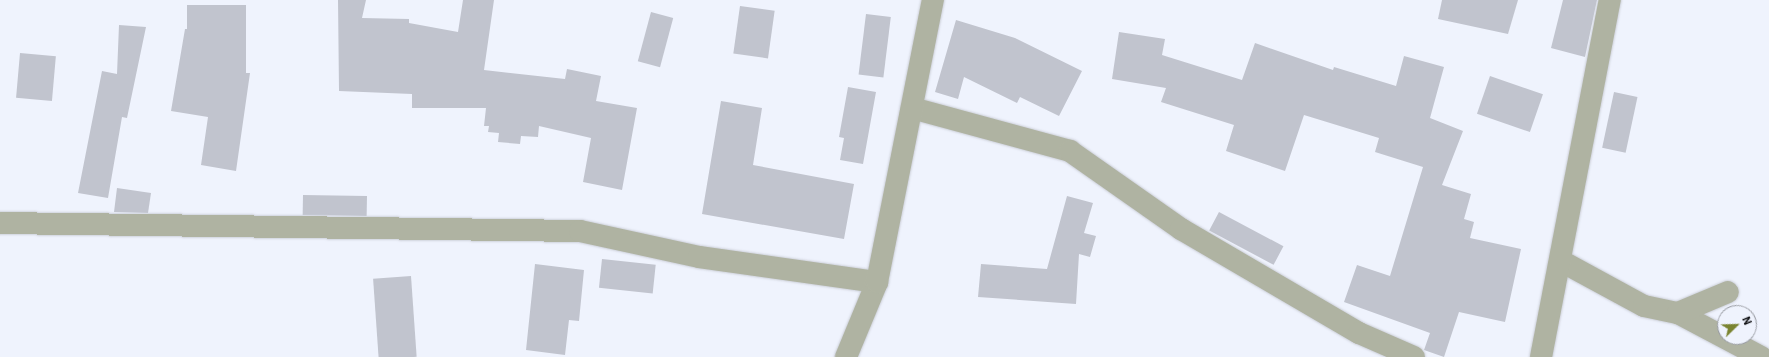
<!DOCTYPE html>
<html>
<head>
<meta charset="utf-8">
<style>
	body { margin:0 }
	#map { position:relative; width:1769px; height:357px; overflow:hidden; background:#eff3fd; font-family:"IBM Plex Sans",sans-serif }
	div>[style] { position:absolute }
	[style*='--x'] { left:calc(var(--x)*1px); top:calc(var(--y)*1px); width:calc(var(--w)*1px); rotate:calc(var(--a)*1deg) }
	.building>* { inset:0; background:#c1c4ce; transform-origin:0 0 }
	.roads { filter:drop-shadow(0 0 1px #cccfd8) drop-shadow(0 0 1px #cccfd8) }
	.street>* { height:22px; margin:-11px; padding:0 11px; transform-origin:11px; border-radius:11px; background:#afb3a2 }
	span { translate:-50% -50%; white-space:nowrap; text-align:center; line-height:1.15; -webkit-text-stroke:3.5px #eff3fd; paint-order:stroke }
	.north { position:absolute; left:1717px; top:305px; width:40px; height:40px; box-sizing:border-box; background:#eff3fd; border:1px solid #979aa1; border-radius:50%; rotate:67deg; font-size:11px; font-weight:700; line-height:16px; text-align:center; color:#131417 }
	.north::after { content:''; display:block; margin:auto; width:14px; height:18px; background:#7a8431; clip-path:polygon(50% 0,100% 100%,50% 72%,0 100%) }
</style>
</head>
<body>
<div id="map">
	<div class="building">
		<div style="clip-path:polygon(338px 0,366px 0,362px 18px,409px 19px,409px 23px,458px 32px,463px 0,494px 0,484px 70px,565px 79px,567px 69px,601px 76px,596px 101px,637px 108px,622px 190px,583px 182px,591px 138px,539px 126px,538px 137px,521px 136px,520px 144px,498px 142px,499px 133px,488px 132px,489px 126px,484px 126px,486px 108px,412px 108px,412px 94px,339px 91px)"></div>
		<div style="clip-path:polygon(1442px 0,1518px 0,1508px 34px,1438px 19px)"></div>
		<div style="clip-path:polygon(1563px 0,1597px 0,1585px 57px,1551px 48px)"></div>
		<div style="clip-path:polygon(187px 5px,246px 5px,246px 73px,250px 73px,236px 171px,201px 165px,208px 117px,171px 111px,185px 29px,187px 29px)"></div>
		<div style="left:740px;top:6px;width:35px;height:48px;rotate:8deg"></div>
		<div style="left:651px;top:12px;width:23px;height:51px;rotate:15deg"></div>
		<div style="left:866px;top:14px;width:25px;height:61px;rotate:7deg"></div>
		<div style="clip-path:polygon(956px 20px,1015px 38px,1082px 71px,1059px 116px,1020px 97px,1017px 103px,964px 77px,958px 99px,935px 92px)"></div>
		<div style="clip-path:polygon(119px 25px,146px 27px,127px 118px,122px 117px,108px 198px,78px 193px,102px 71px,117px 74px)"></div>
		<div style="clip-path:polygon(1119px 32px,1165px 39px,1162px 55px,1242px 80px,1255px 43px,1333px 70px,1334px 67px,1396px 86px,1404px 56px,1444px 67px,1430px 118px,1463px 131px,1442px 185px,1471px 194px,1464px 219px,1474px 222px,1470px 238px,1521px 249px,1505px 322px,1459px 312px,1444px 357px,1424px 350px,1430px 333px,1344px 302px,1357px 265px,1390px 276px,1423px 167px,1375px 152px,1379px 138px,1304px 115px,1285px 171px,1226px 151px,1234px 125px,1161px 102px,1166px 88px,1112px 79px)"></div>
		<div style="left:20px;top:53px;width:36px;height:45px;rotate:5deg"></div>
		<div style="left:1490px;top:76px;width:56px;height:40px;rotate:19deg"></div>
		<div style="clip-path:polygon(848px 87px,876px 92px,863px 164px,840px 160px,844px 138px,839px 137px)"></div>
		<div style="left:1614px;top:92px;width:24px;height:57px;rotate:12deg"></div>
		<div style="clip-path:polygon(721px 101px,762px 108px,753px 165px,854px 184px,844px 239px,702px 214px)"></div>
		<div style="clip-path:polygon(117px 188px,151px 193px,148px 213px,114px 212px)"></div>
		<div style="left:303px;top:195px;width:64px;height:20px;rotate:1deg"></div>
		<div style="clip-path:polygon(1067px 196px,1093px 203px,1084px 233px,1096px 236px,1090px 257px,1079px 254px,1076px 304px,978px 297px,981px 264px,1047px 269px)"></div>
		<div style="left:1219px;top:212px;width:73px;height:21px;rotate:28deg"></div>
		<div style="left:602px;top:259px;width:54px;height:29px;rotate:6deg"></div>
		<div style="clip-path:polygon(535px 264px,584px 270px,579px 321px,569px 320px,565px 355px,526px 350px)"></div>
		<div style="left:411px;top:276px;width:81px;height:38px;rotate:86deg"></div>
	</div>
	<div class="roads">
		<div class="street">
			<div style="--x:912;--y:108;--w:164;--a:15.2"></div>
			<div style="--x:1070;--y:151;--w:136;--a:35.1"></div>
			<div style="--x:1181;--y:229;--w:206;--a:30.3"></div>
			<div style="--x:1359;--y:333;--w:60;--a:23.6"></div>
			<div style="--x:0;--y:223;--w:580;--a:0.79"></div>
			<div style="--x:580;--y:231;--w:122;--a:12.3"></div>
			<div style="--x:699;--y:257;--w:180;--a:8"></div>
			<div style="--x:1561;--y:261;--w:94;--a:28.5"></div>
			<div style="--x:1644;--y:306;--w:35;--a:12"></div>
			<div style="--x:1678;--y:313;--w:94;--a:27.9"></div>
			<div style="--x:1678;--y:313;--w:54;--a:-22.8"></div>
			<div style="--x:846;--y:357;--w:81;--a:-67.5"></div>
			<div style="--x:877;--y:282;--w:288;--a:-78.8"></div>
			<div style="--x:1541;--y:357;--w:364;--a:-79.1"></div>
		</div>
	</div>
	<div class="north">N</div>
</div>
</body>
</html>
